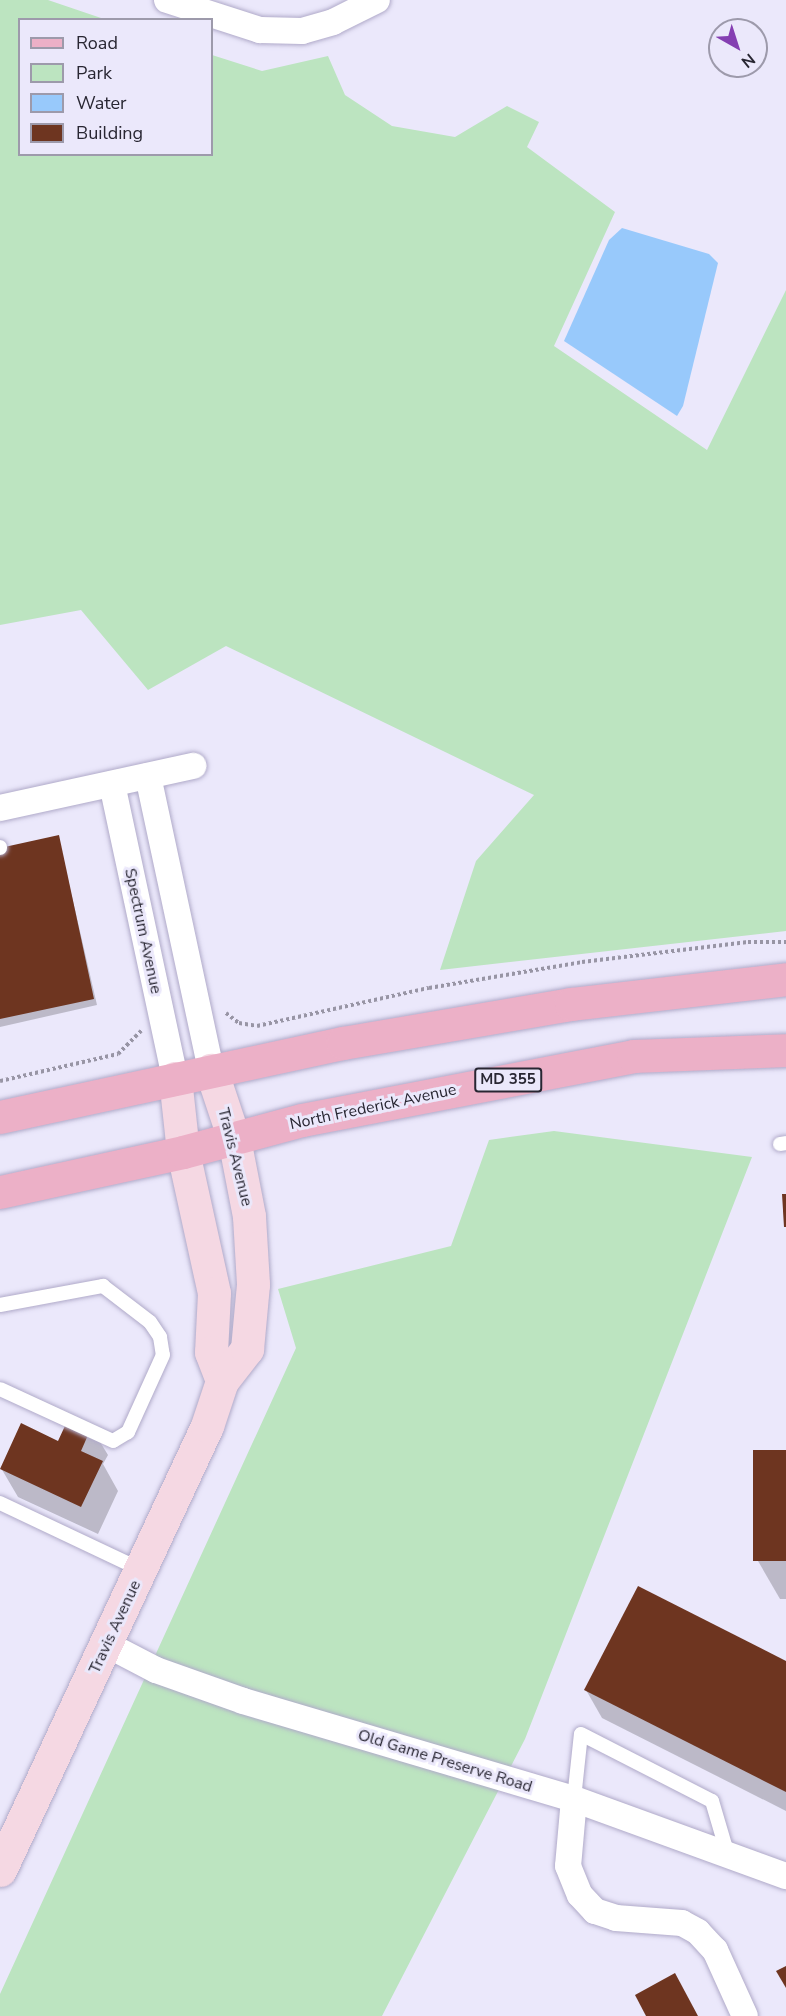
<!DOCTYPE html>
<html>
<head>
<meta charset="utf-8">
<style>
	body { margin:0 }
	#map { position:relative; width:786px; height:2016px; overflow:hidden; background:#ebe8fb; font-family:"Nunito Sans",sans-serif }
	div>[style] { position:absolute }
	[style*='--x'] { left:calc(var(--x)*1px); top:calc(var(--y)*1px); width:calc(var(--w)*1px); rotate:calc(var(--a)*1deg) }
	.green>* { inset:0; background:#bce4c0 }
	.water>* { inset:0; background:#98c9fb }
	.shadow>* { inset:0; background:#0003 }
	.building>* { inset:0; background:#6e3520; transform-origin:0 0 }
	.path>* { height:4px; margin-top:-2px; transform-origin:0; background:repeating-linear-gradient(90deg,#9895a5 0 3px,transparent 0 6px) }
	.roads { filter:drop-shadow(0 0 2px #b0aac9) drop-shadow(0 0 2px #b0aac9) }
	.lane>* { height:14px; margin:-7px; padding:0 7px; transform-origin:7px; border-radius:7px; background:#fff }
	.street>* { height:26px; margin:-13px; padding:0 13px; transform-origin:13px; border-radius:13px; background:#fff }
	.secondary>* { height:33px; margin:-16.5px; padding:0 16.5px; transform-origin:16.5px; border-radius:16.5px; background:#f5d8e3 }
	.primary>* { height:33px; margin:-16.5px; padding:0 16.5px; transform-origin:16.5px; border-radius:16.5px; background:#ecb0c7 }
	span { translate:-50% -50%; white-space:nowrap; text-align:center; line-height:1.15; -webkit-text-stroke:6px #ebe8fb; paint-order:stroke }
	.shield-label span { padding:2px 4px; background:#ebe8fb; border:2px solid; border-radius:4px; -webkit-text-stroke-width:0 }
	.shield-label { font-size:15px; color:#282632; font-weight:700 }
	.street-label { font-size:16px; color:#282632 }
	.legend { position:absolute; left:18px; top:18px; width:195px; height:138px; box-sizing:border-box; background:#ebe8fb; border:2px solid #9d9aab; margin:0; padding:8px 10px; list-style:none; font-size:18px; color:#282632 }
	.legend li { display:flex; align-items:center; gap:12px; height:30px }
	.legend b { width:30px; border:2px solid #9d9aab }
	.north { position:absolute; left:708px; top:18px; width:60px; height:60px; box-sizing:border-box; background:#ebe8fb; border:2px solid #9d9aab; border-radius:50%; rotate:141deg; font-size:16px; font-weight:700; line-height:24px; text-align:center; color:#282632 }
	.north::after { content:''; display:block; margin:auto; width:21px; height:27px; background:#853fb2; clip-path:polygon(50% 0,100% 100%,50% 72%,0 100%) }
</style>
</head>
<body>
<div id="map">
	<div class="green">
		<div style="clip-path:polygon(0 0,48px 0,104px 19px,20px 20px,20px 154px,212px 154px,212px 55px,262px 71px,328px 56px,345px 95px,392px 126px,455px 137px,507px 106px,539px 122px,527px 147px,615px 212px,554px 346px,707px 450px,786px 290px,786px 931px,440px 970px,476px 861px,534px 795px,226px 646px,148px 690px,81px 610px,0 625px)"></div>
		<div style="clip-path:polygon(554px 1131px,752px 1157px,525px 1739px,382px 2016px,0 2016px,0 1994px,296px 1348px,278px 1289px,451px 1246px,489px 1140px)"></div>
	</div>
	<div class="water">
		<div style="clip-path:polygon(622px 228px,709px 254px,718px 263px,683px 406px,677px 416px,564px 341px,609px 240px)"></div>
	</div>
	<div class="shadow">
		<div style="clip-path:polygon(58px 836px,97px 1005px,0 1027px,0 849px)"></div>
		<div style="clip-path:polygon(91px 1427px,108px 1455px,103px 1464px,118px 1491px,98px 1534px,18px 1497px,1px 1468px)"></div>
		<div style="clip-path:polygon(786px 1452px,786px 1599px,780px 1599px,758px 1561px)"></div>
		<div style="clip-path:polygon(786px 1663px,786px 1811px,602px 1718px,586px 1690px)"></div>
	</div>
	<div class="building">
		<div style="clip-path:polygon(59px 835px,94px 999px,0 1019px,0 848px)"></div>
		<div style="clip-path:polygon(782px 1194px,786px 1194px,786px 1227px,784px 1227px)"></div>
		<div style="clip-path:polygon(70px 1415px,92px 1426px,81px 1451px,103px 1461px,81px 1507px,0 1469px,21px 1423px,58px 1441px)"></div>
		<div style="left:786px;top:1450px;width:111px;height:33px;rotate:90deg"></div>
		<div style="clip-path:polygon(638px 1586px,786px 1661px,786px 1792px,584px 1690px)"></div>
		<div style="clip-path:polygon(786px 1966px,786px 1988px,776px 1971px)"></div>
		<div style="clip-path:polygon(675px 1973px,698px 2016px,646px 2016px,635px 1995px)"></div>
	</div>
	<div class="path">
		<div style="--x:226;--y:1013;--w:16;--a:38"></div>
		<div style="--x:239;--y:1023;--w:18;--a:9"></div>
		<div style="--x:257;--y:1026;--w:176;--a:-12.5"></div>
		<div style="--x:429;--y:988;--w:155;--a:-9.6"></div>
		<div style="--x:582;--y:962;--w:167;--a:-6.9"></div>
		<div style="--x:748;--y:942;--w:38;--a:0"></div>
		<div style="--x:0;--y:1081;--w:121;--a:-12.9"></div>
		<div style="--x:118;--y:1054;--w:33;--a:-45"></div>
	</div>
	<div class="roads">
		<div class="lane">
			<div style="--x:0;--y:847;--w:1;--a:90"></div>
			<div style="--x:780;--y:1144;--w:6;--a:-9"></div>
			<div style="--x:0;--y:1305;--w:105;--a:-10.5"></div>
			<div style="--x:103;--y:1286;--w:59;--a:37.5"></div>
			<div style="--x:150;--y:1322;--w:18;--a:56"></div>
			<div style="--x:160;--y:1337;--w:18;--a:81"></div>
			<div style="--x:163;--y:1355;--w:85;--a:114.4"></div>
			<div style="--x:128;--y:1432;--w:17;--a:149"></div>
			<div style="--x:113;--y:1441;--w:124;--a:-155.3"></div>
			<div style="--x:0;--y:1503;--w:157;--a:25.3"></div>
			<div style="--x:574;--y:1799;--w:65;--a:-83.9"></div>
			<div style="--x:581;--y:1734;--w:147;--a:27.1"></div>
			<div style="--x:712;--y:1801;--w:53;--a:73.6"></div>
		</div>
		<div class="street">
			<div style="--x:167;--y:0;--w:98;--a:17.9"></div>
			<div style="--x:260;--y:30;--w:42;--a:1.4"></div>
			<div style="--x:302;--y:31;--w:32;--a:-16"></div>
			<div style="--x:333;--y:22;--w:49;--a:-26.6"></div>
			<div style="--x:148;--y:776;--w:301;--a:77.9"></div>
			<div style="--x:112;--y:784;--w:301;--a:77.9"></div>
			<div style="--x:0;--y:808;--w:198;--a:-12.3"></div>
			<div style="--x:106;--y:1644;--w:56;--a:27.5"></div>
			<div style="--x:156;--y:1670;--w:92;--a:19.6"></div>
			<div style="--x:243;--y:1701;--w:345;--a:16.5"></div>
			<div style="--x:574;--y:1799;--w:226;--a:20"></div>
			<div style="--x:574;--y:1799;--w:67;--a:95.1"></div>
			<div style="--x:568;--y:1866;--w:31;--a:68"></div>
			<div style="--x:580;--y:1895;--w:22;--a:47"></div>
			<div style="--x:595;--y:1911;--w:22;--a:18"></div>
			<div style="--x:616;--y:1918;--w:66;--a:4.3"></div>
			<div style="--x:682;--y:1923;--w:18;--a:29"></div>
			<div style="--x:698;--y:1932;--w:25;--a:47"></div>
			<div style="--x:715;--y:1950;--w:72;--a:65.6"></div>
		</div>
		<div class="secondary">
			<div style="--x:175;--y:1078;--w:74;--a:83.8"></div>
			<div style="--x:183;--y:1152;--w:144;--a:77.6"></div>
			<div style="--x:214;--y:1293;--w:59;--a:92.9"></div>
			<div style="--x:211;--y:1352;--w:31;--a:69"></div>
			<div style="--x:0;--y:1870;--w:490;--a:-65"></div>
			<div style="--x:207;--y:1426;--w:47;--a:-71.6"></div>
			<div style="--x:222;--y:1381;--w:41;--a:-52"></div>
			<div style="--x:247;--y:1349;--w:65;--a:-84.7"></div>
			<div style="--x:253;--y:1284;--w:68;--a:-93.4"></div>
			<div style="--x:249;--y:1216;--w:78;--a:-101"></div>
			<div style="--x:234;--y:1139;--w:73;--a:-108.4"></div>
		</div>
		<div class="primary">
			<div style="--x:0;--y:1117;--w:351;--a:-12.2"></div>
			<div style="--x:343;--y:1043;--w:231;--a:-9.7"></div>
			<div style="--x:571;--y:1004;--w:216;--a:-6.6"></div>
			<div style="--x:0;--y:1192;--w:187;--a:-12.3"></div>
			<div style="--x:183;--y:1152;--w:123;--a:-15.1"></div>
			<div style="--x:302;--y:1120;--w:337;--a:-10.9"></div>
			<div style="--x:633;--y:1056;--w:153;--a:-2.2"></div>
		</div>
	</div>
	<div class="shield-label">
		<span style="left:508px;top:1080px">MD 355</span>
	</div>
	<div class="street-label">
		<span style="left:143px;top:931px;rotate:78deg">Spectrum Avenue</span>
		<span style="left:373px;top:1107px;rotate:-12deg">North Frederick Avenue</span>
		<span style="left:235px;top:1157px;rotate:76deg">Travis Avenue</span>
		<span style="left:115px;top:1627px;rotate:-65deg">Travis Avenue</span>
		<span style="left:445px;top:1761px;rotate:17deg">Old Game Preserve Road</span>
	</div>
	<ul class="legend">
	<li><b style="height:8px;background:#ecb0c7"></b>Road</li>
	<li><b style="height:16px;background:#bce4c0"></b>Park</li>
	<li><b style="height:16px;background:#98c9fb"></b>Water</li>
	<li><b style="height:16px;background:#6e3520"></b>Building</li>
	</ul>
	<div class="north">N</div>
</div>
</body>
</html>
